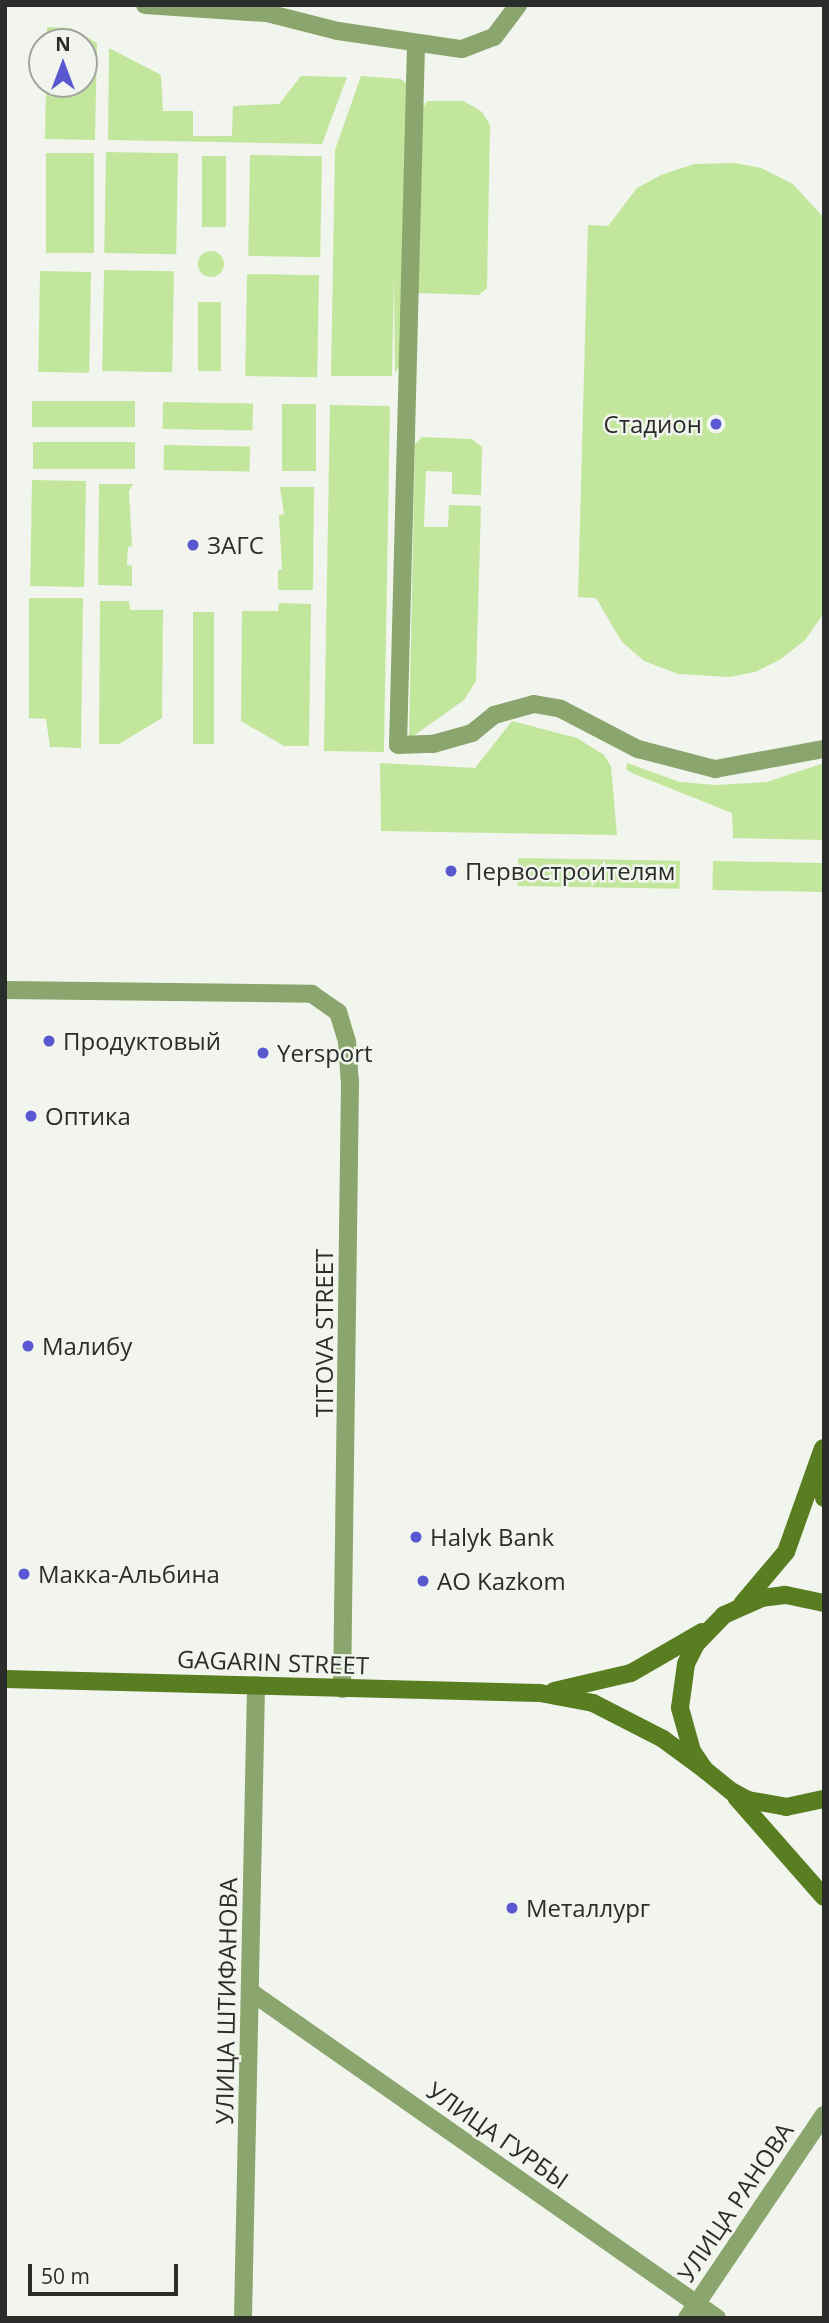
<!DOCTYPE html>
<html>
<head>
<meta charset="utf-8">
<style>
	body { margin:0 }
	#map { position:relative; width:829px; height:2323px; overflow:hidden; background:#f1f5ed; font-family:"Open Sans",sans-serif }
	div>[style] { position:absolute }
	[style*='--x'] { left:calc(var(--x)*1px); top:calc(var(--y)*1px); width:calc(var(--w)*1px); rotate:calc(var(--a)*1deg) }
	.green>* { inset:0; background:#c3e69d; transform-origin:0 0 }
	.round { border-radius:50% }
	.street>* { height:18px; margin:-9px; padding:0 9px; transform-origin:9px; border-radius:9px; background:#8aa56d }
	.secondary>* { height:18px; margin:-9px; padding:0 9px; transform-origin:9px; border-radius:9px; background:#597d21 }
	.dots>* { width:19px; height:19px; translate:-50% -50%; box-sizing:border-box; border:4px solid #f1f5ed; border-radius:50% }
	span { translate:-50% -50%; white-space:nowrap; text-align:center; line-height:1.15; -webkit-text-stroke:5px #f1f5ed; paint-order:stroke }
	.poi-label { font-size:24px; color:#2b2d2a }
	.right { translate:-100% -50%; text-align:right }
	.left { translate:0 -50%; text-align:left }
	.street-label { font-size:24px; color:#2b2d2a }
	.frame { position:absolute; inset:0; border:7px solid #2b2d2a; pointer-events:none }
	.north { position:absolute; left:28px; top:28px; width:70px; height:70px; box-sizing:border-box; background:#f1f5ed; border:2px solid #a2a59f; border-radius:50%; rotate:0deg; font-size:19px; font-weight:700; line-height:28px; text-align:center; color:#2b2d2a }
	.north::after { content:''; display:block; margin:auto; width:24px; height:32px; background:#5a58d0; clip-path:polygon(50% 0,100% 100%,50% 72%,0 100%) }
	.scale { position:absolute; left:28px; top:2264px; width:150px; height:32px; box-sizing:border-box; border:4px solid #2b2d2a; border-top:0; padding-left:9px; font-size:21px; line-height:24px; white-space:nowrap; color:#2b2d2a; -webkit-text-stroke:5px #f1f5ed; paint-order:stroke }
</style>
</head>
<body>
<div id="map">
	<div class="green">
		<div style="clip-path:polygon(47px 27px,71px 28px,97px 43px,95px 140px,45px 139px,46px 84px,84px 84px,84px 42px,47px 42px)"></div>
		<div style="clip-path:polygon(109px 48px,161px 75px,163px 111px,193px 111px,193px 136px,232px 136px,233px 106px,279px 104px,301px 76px,347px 77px,322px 144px,108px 140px)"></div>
		<div style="clip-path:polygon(361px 76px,401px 79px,408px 85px,400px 365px,395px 373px,394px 277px,392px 376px,331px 376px,335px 150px)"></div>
		<div style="clip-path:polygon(427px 101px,464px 101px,482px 112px,490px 125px,487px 288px,479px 295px,418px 293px,422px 110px)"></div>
		<div style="left:106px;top:152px;width:72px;height:101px;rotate:1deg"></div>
		<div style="left:46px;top:153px;width:48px;height:100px"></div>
		<div style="left:250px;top:155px;width:72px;height:101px;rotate:1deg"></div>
		<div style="left:202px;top:156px;width:24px;height:71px"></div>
		<div style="clip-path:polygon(735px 163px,761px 168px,793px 184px,824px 218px,824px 613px,805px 640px,781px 659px,755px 672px,729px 677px,678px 674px,644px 661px,622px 642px,596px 598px,578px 597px,588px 225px,608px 226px,637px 188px,661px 175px,694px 164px)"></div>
		<div class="round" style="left:198px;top:251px;width:26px;height:26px"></div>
		<div style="left:104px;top:270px;width:70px;height:101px;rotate:1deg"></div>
		<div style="left:40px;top:271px;width:51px;height:101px;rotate:1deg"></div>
		<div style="left:247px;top:274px;width:72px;height:102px;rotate:1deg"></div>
		<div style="left:198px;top:302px;width:23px;height:69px"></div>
		<div style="left:32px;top:401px;width:103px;height:26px"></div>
		<div style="left:163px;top:402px;width:90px;height:27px;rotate:1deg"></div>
		<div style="left:282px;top:404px;width:34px;height:67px"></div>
		<div style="left:330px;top:405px;width:60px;height:346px;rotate:1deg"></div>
		<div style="clip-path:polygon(422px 437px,472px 439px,482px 447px,481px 495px,452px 494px,452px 472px,426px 471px,424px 527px,448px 527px,449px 505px,481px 506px,476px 681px,464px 700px,409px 739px,415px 444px)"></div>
		<div style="left:33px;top:442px;width:102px;height:27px"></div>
		<div style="left:164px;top:445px;width:86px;height:25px;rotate:1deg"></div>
		<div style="left:32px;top:480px;width:54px;height:106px;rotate:1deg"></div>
		<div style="clip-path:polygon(99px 484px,133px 484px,129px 491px,132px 546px,128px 547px,127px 565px,132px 566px,132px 586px,98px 585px)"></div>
		<div style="clip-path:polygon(280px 487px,314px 487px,313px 590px,278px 590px,278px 570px,282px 569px,279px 515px,284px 514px)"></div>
		<div style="clip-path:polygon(29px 598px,83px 598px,81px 748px,50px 747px,46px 719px,29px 718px)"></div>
		<div style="clip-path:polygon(100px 601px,129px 601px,130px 610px,163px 610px,162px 718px,119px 744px,99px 744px)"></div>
		<div style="clip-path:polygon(279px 603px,311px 604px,309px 746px,284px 746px,241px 721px,242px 611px,278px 611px)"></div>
		<div style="left:193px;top:612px;width:21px;height:132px"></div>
		<div style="clip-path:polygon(512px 721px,577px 738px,604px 755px,611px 766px,617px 835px,381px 831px,380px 763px,475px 768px)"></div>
		<div style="clip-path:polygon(627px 763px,680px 782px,716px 785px,767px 782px,824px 763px,824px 840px,733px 838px,732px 813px,632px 773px,626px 769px)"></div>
		<div style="left:518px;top:858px;width:162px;height:28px;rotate:1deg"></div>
		<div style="left:713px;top:861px;width:110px;height:29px;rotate:1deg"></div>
	</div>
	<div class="street">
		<div style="--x:145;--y:5;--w:122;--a:3.8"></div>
		<div style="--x:267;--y:13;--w:73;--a:14.2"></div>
		<div style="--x:338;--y:31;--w:125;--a:8.3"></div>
		<div style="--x:462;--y:49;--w:34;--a:-21"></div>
		<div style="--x:494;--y:37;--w:40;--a:-53"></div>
		<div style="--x:416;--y:45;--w:700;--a:91.47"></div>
		<div style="--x:398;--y:745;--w:35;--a:-2"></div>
		<div style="--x:433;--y:744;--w:41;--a:-15.8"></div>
		<div style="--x:472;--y:733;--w:28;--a:-39"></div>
		<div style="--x:494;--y:715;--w:41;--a:-15.4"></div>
		<div style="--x:534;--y:704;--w:27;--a:10"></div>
		<div style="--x:561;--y:709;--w:87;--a:27.5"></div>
		<div style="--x:638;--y:749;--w:80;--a:14.6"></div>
		<div style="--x:715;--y:769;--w:111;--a:-10.4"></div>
		<div style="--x:5;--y:990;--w:307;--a:0.7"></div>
		<div style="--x:312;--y:994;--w:32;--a:35"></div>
		<div style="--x:338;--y:1012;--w:31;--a:73"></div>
		<div style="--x:347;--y:1042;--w:39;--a:86"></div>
		<div style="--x:350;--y:1081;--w:608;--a:90.75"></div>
		<div style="--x:251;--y:1992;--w:569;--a:34.98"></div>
		<div style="--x:243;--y:2318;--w:633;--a:-88.82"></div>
		<div style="--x:687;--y:2318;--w:245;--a:-56"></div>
	</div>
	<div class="secondary">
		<div style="--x:823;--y:1470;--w:28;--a:88"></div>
		<div style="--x:824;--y:1603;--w:40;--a:-168"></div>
		<div style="--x:785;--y:1595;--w:23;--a:173"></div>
		<div style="--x:762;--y:1598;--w:42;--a:155.9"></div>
		<div style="--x:724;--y:1615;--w:40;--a:134"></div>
		<div style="--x:696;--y:1644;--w:22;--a:117"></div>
		<div style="--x:686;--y:1664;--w:44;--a:97.8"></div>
		<div style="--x:680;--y:1708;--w:45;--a:74.4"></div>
		<div style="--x:692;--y:1751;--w:23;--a:56"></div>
		<div style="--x:705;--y:1770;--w:33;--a:39"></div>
		<div style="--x:731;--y:1791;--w:19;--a:28"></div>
		<div style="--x:748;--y:1800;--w:39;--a:10"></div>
		<div style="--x:786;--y:1807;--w:39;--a:-12"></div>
		<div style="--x:742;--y:1604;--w:68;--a:-49.8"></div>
		<div style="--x:786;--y:1552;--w:110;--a:-70.4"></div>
		<div style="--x:5;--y:1679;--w:535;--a:1.5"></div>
		<div style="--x:540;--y:1693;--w:54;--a:10.7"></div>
		<div style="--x:593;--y:1703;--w:79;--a:27.2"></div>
		<div style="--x:663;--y:1739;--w:52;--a:36.4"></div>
		<div style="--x:554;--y:1691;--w:79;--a:-13.2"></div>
		<div style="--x:631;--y:1673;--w:82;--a:-30"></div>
		<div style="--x:736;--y:1797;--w:133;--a:48.7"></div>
	</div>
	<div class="dots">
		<div style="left:716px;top:424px;background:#5a58d0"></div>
		<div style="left:193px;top:545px;background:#5a58d0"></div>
		<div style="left:451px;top:871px;background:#5a58d0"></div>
		<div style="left:49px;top:1041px;background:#5a58d0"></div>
		<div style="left:263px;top:1053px;background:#5a58d0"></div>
		<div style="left:31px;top:1116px;background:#5a58d0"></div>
		<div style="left:28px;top:1346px;background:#5a58d0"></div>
		<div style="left:416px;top:1537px;background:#5a58d0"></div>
		<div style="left:24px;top:1574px;background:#5a58d0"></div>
		<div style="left:423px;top:1581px;background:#5a58d0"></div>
		<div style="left:512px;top:1908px;background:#5a58d0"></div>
	</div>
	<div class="poi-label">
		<span class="right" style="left:702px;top:424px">Стадион</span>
		<span class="left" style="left:207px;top:545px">ЗАГС</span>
		<span class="left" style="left:465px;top:871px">Первостроителям</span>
		<span class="left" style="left:63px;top:1041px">Продуктовый</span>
		<span class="left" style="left:277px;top:1053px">Yersport</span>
		<span class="left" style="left:45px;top:1116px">Оптика</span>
		<span class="left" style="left:42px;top:1346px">Малибу</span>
		<span class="left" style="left:430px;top:1537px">Halyk Bank</span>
		<span class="left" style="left:38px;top:1574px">Макка-Альбина</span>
		<span class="left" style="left:437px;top:1581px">AO Kazkom</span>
		<span class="left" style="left:526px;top:1908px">Металлург</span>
	</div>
	<div class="street-label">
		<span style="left:324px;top:1333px;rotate:-90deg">TITOVA STREET</span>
		<span style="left:273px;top:1662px;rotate:2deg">GAGARIN STREET</span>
		<span style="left:226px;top:2001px;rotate:-89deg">УЛИЦА ШТИФАНОВА</span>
		<span style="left:498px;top:2135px;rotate:35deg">УЛИЦА ГУРБЫ</span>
		<span style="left:735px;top:2202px;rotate:-56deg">УЛИЦА РАНОВА</span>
	</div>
	<div class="frame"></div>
	<div class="north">N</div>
	<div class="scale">50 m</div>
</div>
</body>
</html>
